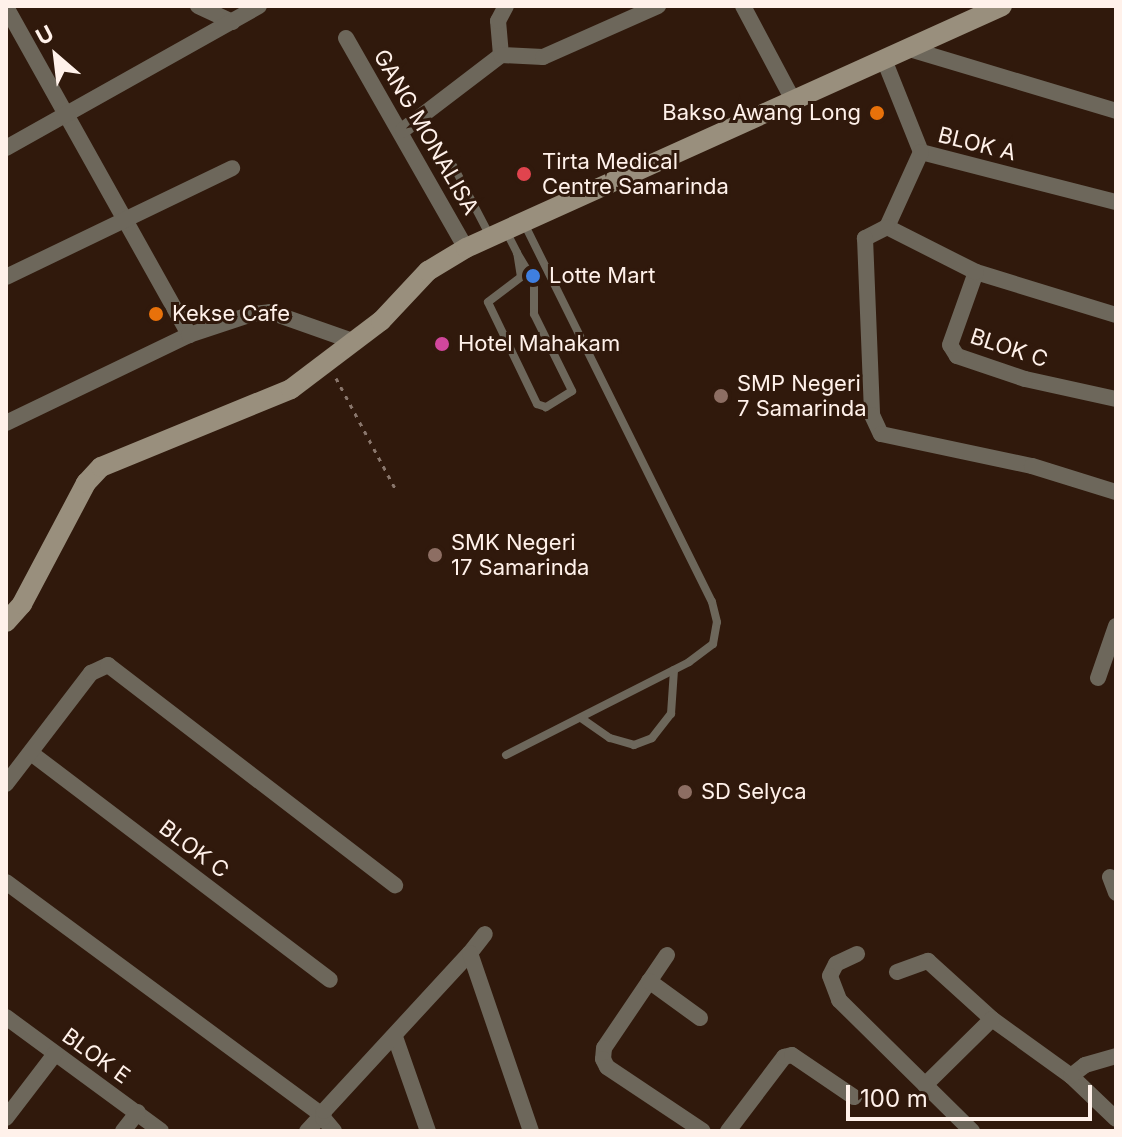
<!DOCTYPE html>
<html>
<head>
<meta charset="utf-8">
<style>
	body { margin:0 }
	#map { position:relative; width:1122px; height:1137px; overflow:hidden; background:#30190c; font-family:Inter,sans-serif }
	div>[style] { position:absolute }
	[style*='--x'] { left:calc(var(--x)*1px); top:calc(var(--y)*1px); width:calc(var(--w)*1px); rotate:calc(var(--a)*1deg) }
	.path>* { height:3px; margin-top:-1.5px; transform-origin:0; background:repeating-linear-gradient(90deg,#89766c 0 4px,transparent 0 10px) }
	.service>* { height:8px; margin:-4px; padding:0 4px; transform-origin:4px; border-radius:4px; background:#6d675b }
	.minor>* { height:16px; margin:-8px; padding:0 8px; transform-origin:8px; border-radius:8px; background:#6d675b }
	.secondary>* { height:20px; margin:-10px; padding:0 10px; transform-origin:10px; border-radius:10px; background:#998f7d }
	.dots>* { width:22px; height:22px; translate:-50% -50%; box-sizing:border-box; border:4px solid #30190c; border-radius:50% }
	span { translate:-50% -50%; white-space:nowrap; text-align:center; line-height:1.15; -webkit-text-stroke:6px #30190c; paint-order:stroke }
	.poi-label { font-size:22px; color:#fff1ea }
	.right { translate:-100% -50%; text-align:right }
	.left { translate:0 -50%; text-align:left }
	.street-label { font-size:22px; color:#fff1ea }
	.frame { position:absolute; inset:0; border:8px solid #fff1ea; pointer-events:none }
	.north { position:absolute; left:16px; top:16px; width:80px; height:80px; -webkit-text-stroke:6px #30190c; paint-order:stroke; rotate:332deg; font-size:22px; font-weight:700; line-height:32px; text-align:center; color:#fff1ea }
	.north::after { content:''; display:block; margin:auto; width:28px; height:36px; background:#fff1ea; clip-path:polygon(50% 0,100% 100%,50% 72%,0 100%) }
	.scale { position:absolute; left:846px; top:1085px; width:246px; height:36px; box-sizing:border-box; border:4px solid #fff1ea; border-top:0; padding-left:10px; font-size:24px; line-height:28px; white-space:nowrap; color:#fff1ea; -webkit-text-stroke:6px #30190c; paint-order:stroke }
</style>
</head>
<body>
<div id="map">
	<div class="path">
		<div style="--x:336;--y:378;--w:127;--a:61.8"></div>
	</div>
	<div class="service">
		<div style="--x:454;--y:167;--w:80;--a:62.5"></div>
		<div style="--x:507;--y:233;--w:22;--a:63"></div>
		<div style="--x:517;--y:253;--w:33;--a:59"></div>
		<div style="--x:534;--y:281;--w:33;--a:90"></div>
		<div style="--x:534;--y:314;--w:86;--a:63.7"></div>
		<div style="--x:572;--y:391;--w:31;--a:148"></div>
		<div style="--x:546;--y:407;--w:9;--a:-162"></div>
		<div style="--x:537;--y:404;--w:113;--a:-115.7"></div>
		<div style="--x:488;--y:302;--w:41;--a:-37.1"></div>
		<div style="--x:521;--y:277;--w:24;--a:-99"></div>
		<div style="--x:581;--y:718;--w:35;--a:35"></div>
		<div style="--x:610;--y:738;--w:25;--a:16"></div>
		<div style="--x:634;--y:745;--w:19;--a:-21"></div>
		<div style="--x:652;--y:738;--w:31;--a:-52"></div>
		<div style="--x:671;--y:714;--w:44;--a:-86.1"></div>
		<div style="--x:506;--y:755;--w:205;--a:-26.9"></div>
		<div style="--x:689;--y:662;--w:30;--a:-37"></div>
		<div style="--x:713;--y:644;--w:22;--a:-80"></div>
		<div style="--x:717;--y:622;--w:21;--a:-104"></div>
		<div style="--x:712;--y:602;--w:420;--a:-116.4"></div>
	</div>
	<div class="minor">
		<div style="--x:198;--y:6;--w:38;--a:25"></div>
		<div style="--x:743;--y:6;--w:111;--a:62"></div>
		<div style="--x:6;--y:7;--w:376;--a:60.8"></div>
		<div style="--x:346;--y:38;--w:242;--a:60.3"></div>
		<div style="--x:913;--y:50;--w:212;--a:16.7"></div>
		<div style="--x:501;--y:55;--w:34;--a:-95"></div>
		<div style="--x:498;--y:21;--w:17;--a:-62"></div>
		<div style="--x:885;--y:62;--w:97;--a:68.2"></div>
		<div style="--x:921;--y:152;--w:201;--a:14.4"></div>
		<div style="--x:403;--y:130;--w:123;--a:-37.4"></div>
		<div style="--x:501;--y:55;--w:42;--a:2.7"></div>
		<div style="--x:543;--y:57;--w:126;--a:-23.9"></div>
		<div style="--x:6;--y:148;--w:290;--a:-29.3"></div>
		<div style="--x:887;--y:227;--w:82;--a:-65.6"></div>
		<div style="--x:976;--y:272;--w:146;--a:17.1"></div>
		<div style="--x:6;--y:277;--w:251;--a:-25.7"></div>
		<div style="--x:1116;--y:399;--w:93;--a:-167.6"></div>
		<div style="--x:1025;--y:379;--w:72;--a:-161.3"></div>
		<div style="--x:957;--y:356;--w:13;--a:-122"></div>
		<div style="--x:950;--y:345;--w:77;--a:-70.4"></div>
		<div style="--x:976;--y:272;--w:100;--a:-153.2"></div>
		<div style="--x:887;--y:227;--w:25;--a:153"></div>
		<div style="--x:865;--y:238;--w:177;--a:87.7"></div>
		<div style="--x:872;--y:415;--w:21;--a:65"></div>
		<div style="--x:881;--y:434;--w:154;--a:12"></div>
		<div style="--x:1032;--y:466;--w:88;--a:17.2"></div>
		<div style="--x:6;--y:423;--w:203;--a:-25.7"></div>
		<div style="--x:189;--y:335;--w:66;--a:-18.4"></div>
		<div style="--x:252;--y:314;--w:18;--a:-6"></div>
		<div style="--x:270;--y:312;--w:90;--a:19.4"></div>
		<div style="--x:1098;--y:678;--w:55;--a:-70.9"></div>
		<div style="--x:31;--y:753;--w:375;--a:37.2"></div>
		<div style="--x:6;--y:784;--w:140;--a:-52.6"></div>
		<div style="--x:91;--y:673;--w:19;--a:-25"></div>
		<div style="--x:108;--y:665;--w:362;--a:37.5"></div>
		<div style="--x:1110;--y:877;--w:17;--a:69"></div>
		<div style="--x:6;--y:882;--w:393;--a:36.4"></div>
		<div style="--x:322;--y:1115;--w:22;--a:133"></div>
		<div style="--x:470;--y:953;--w:24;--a:-52"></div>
		<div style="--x:857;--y:954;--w:23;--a:155"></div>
		<div style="--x:836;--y:964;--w:13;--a:117"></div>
		<div style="--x:830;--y:976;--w:26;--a:69"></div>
		<div style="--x:839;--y:1000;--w:187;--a:44.6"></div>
		<div style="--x:667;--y:955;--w:112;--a:124.1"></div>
		<div style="--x:604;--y:1048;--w:11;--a:95"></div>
		<div style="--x:603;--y:1059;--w:9;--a:63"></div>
		<div style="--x:607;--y:1067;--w:115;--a:33.7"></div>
		<div style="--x:897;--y:972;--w:33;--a:-20"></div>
		<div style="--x:928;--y:961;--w:86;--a:42.2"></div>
		<div style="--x:992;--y:1019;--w:97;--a:35.8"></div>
		<div style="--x:1071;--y:1076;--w:62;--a:43.7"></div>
		<div style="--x:649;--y:981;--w:63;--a:36"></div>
		<div style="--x:6;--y:1017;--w:192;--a:36.3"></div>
		<div style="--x:395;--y:1037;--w:100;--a:70.7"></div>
		<div style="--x:1071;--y:1076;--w:18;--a:-38"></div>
		<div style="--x:1085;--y:1065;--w:32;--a:-16"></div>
		<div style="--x:925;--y:1085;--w:94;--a:-44.6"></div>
		<div style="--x:6;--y:1118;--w:81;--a:-52.6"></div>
		<div style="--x:123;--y:1131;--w:24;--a:-52"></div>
		<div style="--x:334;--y:1131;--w:17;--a:-130"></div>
		<div style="--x:323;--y:1118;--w:7;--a:-82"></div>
		<div style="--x:324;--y:1111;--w:215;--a:-47.3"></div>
		<div style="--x:470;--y:953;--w:188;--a:71.1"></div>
		<div style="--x:728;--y:1131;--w:93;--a:-52.9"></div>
		<div style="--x:784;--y:1057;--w:8;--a:-14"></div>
		<div style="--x:792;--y:1055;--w:75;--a:34.1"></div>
	</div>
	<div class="secondary">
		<div style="--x:6;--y:622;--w:24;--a:-48"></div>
		<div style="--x:22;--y:604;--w:137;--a:-62.1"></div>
		<div style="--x:86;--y:483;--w:22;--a:-47"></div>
		<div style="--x:101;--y:467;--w:205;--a:-22.3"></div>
		<div style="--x:291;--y:389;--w:113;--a:-37.1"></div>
		<div style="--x:381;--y:321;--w:69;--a:-46.8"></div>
		<div style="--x:428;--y:271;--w:44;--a:-31.2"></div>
		<div style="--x:466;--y:248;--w:588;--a:-24.3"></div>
	</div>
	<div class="dots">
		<div style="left:877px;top:113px;background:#e8710a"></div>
		<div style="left:524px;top:174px;background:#e0444e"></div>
		<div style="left:533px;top:276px;background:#3f7fe0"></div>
		<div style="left:156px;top:314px;background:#e8710a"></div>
		<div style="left:442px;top:344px;background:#d1479c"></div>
		<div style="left:721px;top:396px;background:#8d6e63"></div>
		<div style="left:435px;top:555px;background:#8d6e63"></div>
		<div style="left:685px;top:792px;background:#8d6e63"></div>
	</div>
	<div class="poi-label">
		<span class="right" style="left:861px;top:113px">Bakso Awang Long</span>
		<span class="left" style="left:542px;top:174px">Tirta Medical<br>Centre Samarinda</span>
		<span class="left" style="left:549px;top:276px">Lotte Mart</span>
		<span class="left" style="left:172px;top:314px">Kekse Cafe</span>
		<span class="left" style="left:458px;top:344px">Hotel Mahakam</span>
		<span class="left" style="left:737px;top:396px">SMP Negeri<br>7 Samarinda</span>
		<span class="left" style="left:451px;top:555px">SMK Negeri<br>17 Samarinda</span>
		<span class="left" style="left:701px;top:792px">SD Selyca</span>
	</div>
	<div class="street-label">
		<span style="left:426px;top:132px;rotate:60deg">GANG MONALISA</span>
		<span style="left:977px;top:144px;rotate:14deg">BLOK A</span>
		<span style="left:1009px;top:348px;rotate:18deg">BLOK C</span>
		<span style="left:194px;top:849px;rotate:37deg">BLOK C</span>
		<span style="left:96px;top:1056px;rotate:36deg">BLOK E</span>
	</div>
	<div class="frame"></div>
	<div class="north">U</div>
	<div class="scale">100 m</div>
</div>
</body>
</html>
